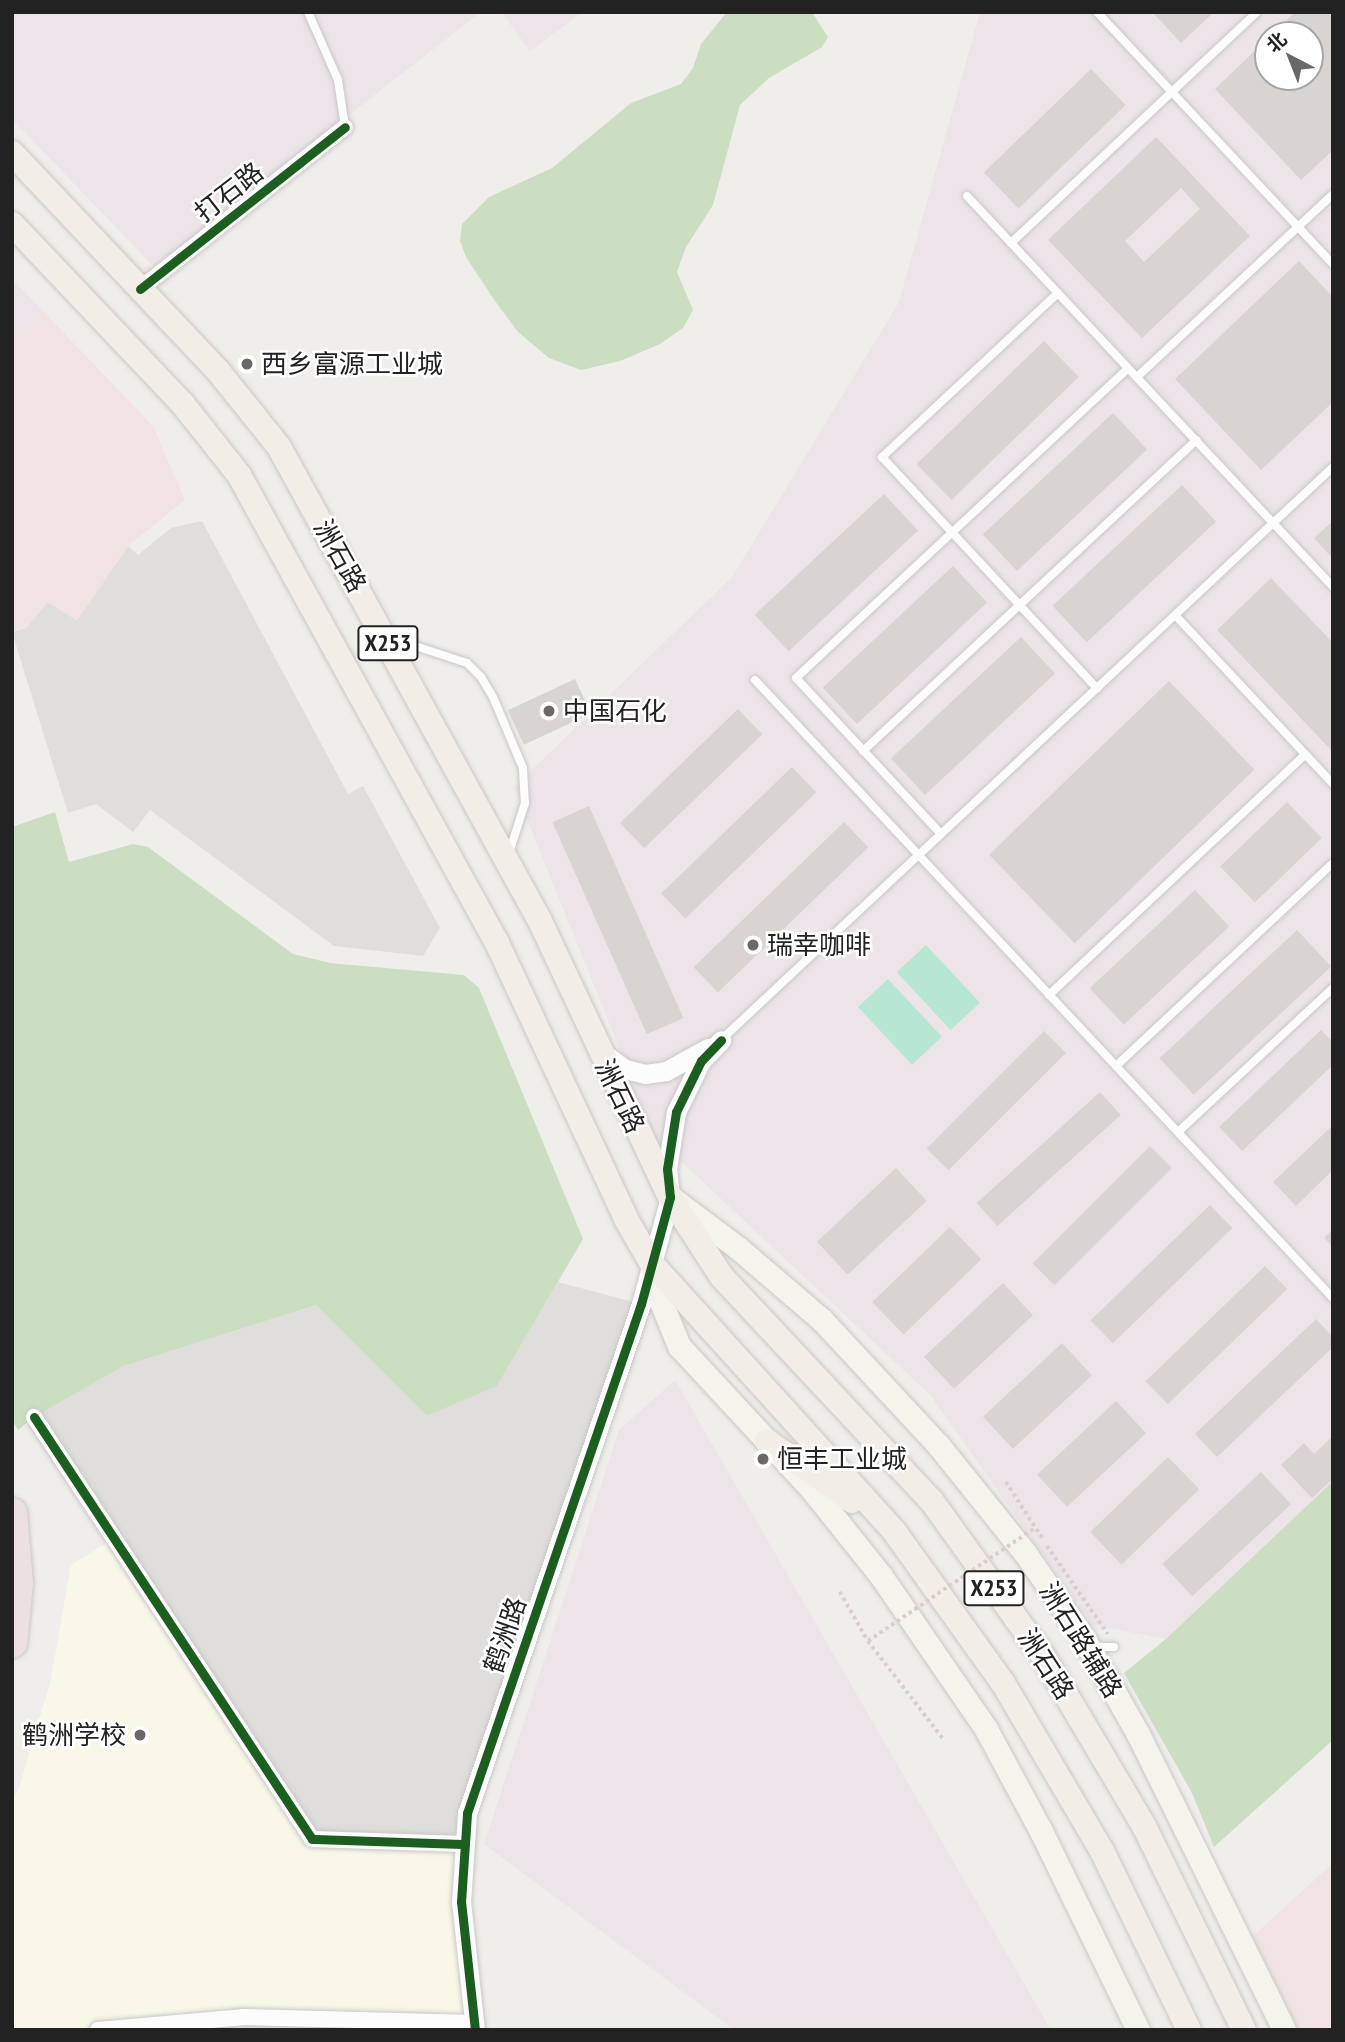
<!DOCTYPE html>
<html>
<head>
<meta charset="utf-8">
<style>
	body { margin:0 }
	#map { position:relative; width:1345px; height:2042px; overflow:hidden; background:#f0eeeb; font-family:"PT Sans Narrow","Noto Sans SC",sans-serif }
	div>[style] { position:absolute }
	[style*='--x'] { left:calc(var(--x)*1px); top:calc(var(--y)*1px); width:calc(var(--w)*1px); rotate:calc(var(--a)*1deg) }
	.residential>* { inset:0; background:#dfdedc }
	.commercial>* { inset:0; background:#f1e3e1 }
	.industrial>* { inset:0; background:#ede4e9 }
	.education>* { inset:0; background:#f8f7e8 }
	.forest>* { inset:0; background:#cbdec1 }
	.pitch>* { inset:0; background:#b7e6d2; transform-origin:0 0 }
	.building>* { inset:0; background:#d7d4d2; transform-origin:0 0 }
	.path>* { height:3.5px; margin-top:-1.75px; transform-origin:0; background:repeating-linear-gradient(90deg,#dccecd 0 3.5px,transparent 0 7px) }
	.roads { filter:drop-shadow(0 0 2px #c9c8c7) drop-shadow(0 0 2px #c9c8c7) }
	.service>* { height:8px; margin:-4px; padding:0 4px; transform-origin:4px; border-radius:4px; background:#fdfcfc }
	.minor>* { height:16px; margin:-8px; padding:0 8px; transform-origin:8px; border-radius:8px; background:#fdfcfc }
	.tertiary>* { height:19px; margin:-9.5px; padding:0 9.5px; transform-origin:9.5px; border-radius:9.5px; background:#fdfcfc }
	.secondary>* { height:23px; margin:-11.5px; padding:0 11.5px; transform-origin:11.5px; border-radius:11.5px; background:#f4f4ed }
	.primary>* { height:24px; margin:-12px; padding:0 12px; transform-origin:12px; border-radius:12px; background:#f3ede7 }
	.motorway>* { height:30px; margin:-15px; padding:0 15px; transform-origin:15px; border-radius:15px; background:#ece0e2 }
	.path-bridge>* { height:3.5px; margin-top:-1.75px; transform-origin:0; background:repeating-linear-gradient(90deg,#dccecd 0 3.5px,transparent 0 7px) }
	.cycleway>* { height:9px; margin:-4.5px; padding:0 4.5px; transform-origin:4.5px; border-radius:4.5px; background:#1b5e20 }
	.dots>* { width:19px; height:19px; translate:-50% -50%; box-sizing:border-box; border:4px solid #fff; border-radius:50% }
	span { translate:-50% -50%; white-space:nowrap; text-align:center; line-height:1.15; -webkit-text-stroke:5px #fff; paint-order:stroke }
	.shield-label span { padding:2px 5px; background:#fff; border:2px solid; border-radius:5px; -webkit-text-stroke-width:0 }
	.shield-label { font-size:24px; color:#222; font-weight:700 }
	.street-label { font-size:26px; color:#222 }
	.poi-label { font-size:26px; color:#222 }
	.left { translate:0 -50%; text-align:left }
	.right { translate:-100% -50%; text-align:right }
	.frame { position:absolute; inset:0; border:14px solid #222; pointer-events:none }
	.north { position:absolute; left:1254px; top:21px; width:70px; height:70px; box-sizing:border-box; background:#fff; border:2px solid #a7a7a7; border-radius:50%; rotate:318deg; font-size:19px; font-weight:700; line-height:28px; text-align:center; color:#222 }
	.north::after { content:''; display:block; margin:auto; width:24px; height:32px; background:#6a6968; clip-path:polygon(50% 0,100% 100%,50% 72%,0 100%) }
</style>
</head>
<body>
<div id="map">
	<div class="residential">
		<div style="clip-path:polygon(202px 521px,348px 794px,363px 786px,440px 928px,423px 956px,334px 946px,150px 810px,133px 832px,96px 804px,68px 813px,12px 632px,26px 628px,48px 602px,77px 620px,128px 546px,138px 555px,171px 528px)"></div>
		<div style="clip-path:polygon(558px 1282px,641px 1304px,465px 1844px,312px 1839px,34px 1417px,124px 1366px,316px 1305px,427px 1416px,497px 1386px)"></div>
		<div style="clip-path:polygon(244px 2017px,473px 2030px,98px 2030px)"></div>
	</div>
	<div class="commercial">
		<div style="clip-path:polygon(44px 312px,153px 426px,185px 500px,128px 546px,77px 621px,48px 602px,26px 628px,12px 632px,12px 342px)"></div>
		<div style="clip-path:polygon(1333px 1863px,1333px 2030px,1299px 2030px,1253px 1936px)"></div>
	</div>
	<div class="industrial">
		<div style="clip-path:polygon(12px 12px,481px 12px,154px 267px,12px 119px)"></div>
		<div style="clip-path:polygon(501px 12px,582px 12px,530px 51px)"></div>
		<div style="clip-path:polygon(evenodd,980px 12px,1333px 12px,1333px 1481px,1166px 1639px,1093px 1625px,930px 1395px,655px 1137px,514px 787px,732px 577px,899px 302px,980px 12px,1268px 35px,1310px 35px,1310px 77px,1268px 77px,1268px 35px)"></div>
		<div style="clip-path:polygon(12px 279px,44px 312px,12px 342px)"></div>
		<div style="clip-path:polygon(675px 1380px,1051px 2030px,734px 2030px,484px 1844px,619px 1430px)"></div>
	</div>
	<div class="education">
		<div style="clip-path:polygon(116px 1537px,312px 1838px,465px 1844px,474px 2023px,244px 2017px,98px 2030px,12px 2030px,12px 1800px,19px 1788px,50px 1683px,71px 1565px)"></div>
	</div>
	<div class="forest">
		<div style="clip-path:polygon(727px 12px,812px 12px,828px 37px,822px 47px,769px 78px,740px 105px,713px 205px,686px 247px,677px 272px,693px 310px,683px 328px,660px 344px,620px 361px,581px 370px,549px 358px,518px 332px,495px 301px,466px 257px,460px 241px,462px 224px,489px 197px,552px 168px,631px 103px,681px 84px,693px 68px,701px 44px)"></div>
		<div style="clip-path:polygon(55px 812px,69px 862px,133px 844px,148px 847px,293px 954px,330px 963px,464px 975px,479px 988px,583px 1239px,497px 1386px,427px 1416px,316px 1305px,124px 1366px,34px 1417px,18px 1430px,12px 1420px,12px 827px)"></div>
		<div style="clip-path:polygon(1333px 1481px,1333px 1740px,1214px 1847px,1192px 1793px,1124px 1673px,1166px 1639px)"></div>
	</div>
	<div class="pitch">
		<div style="left:926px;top:945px;width:79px;height:40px;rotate:47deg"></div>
		<div style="left:888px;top:979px;width:79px;height:41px;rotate:47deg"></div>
	</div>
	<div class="building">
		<div style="clip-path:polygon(1152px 12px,1214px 12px,1181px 43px)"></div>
		<div style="clip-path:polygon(1295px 12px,1333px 12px,1333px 150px,1301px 180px,1215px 89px,1268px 38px,1268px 77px,1310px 77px,1310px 35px,1271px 35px)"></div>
		<div style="left:1091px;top:69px;width:50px;height:149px;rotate:46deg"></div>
		<div style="clip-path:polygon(evenodd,1156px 137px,1250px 236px,1142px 338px,1048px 240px,1156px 137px,1181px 188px,1200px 209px,1144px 262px,1125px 241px,1181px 188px)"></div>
		<div style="clip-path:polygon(1299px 261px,1333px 297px,1333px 402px,1261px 470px,1175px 379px)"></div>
		<div style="left:1044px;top:341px;width:50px;height:177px;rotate:46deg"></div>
		<div style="left:1113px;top:413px;width:50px;height:178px;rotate:47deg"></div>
		<div style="left:1182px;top:485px;width:50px;height:177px;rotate:47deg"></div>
		<div style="left:884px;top:494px;width:50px;height:177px;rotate:47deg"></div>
		<div style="clip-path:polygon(1333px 521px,1333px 559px,1314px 538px)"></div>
		<div style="left:953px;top:566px;width:50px;height:178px;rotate:47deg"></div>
		<div style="clip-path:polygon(1271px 578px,1333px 643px,1333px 752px,1217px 630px)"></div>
		<div style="left:1021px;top:637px;width:50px;height:178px;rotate:47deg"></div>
		<div style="left:575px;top:679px;width:38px;height:74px;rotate:65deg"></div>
		<div style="left:1169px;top:681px;width:123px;height:250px;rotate:46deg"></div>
		<div style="left:738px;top:709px;width:35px;height:164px;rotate:46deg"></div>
		<div style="left:792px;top:767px;width:35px;height:182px;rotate:46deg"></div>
		<div style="left:1287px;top:802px;width:50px;height:93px;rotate:46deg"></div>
		<div style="left:589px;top:806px;width:232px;height:40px;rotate:66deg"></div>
		<div style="left:844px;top:822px;width:35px;height:209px;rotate:46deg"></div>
		<div style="left:1195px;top:890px;width:50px;height:144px;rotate:47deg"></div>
		<div style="left:1297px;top:930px;width:50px;height:188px;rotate:47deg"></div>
		<div style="clip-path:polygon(1321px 1030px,1333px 1042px,1333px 1065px,1242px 1151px,1219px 1127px)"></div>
		<div style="left:1044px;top:1031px;width:31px;height:166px;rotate:45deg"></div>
		<div style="left:1100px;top:1092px;width:31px;height:166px;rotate:48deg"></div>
		<div style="clip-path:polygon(1333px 1125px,1333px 1170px,1296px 1206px,1273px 1182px)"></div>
		<div style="left:1150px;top:1146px;width:31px;height:166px;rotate:45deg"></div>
		<div style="left:896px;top:1168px;width:45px;height:108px;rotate:47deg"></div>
		<div style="left:1210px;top:1205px;width:32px;height:166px;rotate:46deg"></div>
		<div style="left:950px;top:1227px;width:45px;height:108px;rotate:46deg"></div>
		<div style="clip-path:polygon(1333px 1229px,1333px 1247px,1324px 1238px)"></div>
		<div style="left:1265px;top:1266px;width:32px;height:166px;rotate:46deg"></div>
		<div style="left:1003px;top:1283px;width:44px;height:108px;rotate:47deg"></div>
		<div style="clip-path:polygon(1316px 1319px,1333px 1337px,1333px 1347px,1217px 1457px,1195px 1434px)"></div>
		<div style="left:1062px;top:1343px;width:44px;height:108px;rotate:47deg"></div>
		<div style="left:1116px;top:1401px;width:44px;height:108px;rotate:47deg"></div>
		<div style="clip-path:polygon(1333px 1436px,1333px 1479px,1312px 1498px,1281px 1465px,1304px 1443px,1314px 1454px)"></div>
		<div style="left:1168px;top:1457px;width:45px;height:108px;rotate:46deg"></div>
		<div style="left:1261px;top:1472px;width:44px;height:135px;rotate:47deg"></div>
	</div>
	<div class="path">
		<div style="--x:1006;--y:1482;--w:68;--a:57"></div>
		<div style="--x:1047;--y:1546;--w:107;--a:55.3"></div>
		<div style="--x:840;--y:1592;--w:56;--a:60.3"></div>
		<div style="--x:868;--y:1641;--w:125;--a:52.5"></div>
	</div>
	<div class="roads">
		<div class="service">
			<div style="--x:308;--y:12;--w:74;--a:66.2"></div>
			<div style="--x:338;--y:80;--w:48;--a:81.5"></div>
			<div style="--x:1097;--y:12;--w:345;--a:46.9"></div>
			<div style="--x:967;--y:196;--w:536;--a:46.89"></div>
			<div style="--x:1011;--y:243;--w:337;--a:-43.2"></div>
			<div style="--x:1058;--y:293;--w:241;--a:137"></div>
			<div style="--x:882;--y:457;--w:316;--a:47.1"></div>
			<div style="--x:1137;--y:377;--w:268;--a:-43"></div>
			<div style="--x:1175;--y:615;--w:231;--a:46.9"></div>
			<div style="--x:391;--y:638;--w:80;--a:18.2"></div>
			<div style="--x:467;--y:663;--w:20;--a:45"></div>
			<div style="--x:481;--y:677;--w:23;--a:59"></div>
			<div style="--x:493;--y:697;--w:77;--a:67.1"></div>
			<div style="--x:523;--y:768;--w:35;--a:87"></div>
			<div style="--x:525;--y:803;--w:52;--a:107.7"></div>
			<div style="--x:755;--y:680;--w:846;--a:46.92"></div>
			<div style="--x:863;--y:751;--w:456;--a:-43"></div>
			<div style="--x:941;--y:834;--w:213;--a:-132.9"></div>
			<div style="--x:796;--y:678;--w:454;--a:-43"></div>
			<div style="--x:1049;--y:995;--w:351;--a:-43.2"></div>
			<div style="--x:722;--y:1039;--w:837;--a:-43.11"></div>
			<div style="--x:1116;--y:1066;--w:297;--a:-43.1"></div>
			<div style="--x:1178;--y:1132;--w:212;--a:-42.9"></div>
			<div style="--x:1092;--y:1647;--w:22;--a:0"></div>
		</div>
		<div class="minor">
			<div style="--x:140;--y:289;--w:261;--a:-38.3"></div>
			<div style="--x:34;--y:1417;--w:505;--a:56.62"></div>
			<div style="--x:312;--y:1839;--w:153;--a:1.9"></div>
			<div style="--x:98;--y:2030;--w:147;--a:-5.1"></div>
			<div style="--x:244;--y:2017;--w:230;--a:1.5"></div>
		</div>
		<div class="tertiary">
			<div style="--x:603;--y:1053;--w:27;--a:36"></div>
			<div style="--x:625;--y:1069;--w:21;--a:14"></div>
			<div style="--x:645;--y:1074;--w:21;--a:-8"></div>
			<div style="--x:666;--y:1071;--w:48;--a:-28.7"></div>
			<div style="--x:475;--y:2030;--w:129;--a:-96.2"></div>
			<div style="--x:461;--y:1902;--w:89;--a:-86.1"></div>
			<div style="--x:467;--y:1813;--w:538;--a:-71.13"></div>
			<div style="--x:641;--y:1304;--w:111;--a:-74.8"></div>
			<div style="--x:670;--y:1197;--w:28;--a:-96"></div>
			<div style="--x:667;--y:1169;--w:58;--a:-81"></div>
			<div style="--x:676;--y:1112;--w:57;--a:-63.9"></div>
			<div style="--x:701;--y:1061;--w:29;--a:-46"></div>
		</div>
		<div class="secondary">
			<div style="--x:674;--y:1200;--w:80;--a:36.9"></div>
			<div style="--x:738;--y:1248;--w:111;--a:40.6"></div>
			<div style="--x:822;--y:1320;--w:172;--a:47.1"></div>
			<div style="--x:939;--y:1446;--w:137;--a:51.2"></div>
			<div style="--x:1025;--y:1553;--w:100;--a:55.2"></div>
			<div style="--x:1082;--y:1635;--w:114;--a:60.5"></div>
			<div style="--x:1138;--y:1734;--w:330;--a:63.7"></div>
			<div style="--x:652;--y:1264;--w:39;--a:77"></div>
			<div style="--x:661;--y:1302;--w:48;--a:67.8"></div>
			<div style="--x:679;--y:1346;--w:199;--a:47.2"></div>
			<div style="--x:814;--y:1492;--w:107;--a:51.4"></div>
			<div style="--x:881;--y:1576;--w:186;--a:55.5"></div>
			<div style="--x:986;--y:1729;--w:116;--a:61.7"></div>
			<div style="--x:1041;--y:1831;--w:221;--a:64"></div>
		</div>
		<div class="primary">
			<div style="--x:12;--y:153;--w:300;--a:46.6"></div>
			<div style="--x:218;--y:371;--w:97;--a:51.2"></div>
			<div style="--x:279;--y:447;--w:541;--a:61.16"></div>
			<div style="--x:540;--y:921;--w:305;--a:64.8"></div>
			<div style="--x:670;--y:1197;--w:95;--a:57"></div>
			<div style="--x:722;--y:1277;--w:306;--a:46.9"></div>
			<div style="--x:931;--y:1500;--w:192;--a:54.3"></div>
			<div style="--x:1043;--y:1656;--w:200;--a:59.3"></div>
			<div style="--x:1145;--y:1828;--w:225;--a:63.9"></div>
			<div style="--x:12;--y:224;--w:247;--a:46.5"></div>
			<div style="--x:182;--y:403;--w:92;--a:51.6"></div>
			<div style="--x:239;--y:475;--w:534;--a:61.13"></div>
			<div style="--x:497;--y:943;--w:305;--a:64.9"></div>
			<div style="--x:626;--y:1219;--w:52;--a:60"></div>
			<div style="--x:652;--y:1264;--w:360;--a:47.8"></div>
			<div style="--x:894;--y:1531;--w:187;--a:54.4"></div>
			<div style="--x:1003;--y:1683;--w:195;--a:59.5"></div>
			<div style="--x:1102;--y:1851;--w:199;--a:64.1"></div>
			<div style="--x:767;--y:1441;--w:104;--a:35.2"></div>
		</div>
		<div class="motorway">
			<div style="--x:12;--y:1513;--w:70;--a:85.1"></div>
			<div style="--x:18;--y:1583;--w:60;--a:95.7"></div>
		</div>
	</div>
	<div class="path-bridge">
		<div style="--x:868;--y:1641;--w:202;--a:-34.1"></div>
	</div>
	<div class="cycleway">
		<div style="--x:140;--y:289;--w:261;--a:-38.3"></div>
		<div style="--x:34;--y:1417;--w:505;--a:56.62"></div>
		<div style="--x:312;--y:1839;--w:153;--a:1.9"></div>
		<div style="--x:475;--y:2030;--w:129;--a:-96.2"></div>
		<div style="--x:461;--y:1902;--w:89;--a:-86.1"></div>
		<div style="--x:467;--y:1813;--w:538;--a:-71.13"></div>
		<div style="--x:641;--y:1304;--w:111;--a:-74.8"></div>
		<div style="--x:670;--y:1197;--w:28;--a:-96"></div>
		<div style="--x:667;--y:1169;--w:58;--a:-81"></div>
		<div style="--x:676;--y:1112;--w:57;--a:-63.9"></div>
		<div style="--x:701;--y:1061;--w:29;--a:-46"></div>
	</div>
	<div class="dots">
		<div style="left:247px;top:364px;background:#6a6968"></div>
		<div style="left:549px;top:711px;background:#6a6968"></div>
		<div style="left:753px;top:945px;background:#6a6968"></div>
		<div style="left:763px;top:1459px;background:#6a6968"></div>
		<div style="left:140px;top:1735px;background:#6a6968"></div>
	</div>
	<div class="shield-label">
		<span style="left:388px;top:643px">X253</span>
		<span style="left:994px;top:1588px">X253</span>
	</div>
	<div class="street-label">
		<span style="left:229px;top:192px;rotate:-38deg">打石路</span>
		<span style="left:340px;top:556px;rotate:61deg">洲石路</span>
		<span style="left:620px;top:1096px;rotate:64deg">洲石路</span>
		<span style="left:505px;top:1635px;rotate:-71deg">鹤洲路</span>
		<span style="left:1081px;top:1640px;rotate:58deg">洲石路辅路</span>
		<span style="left:1046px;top:1664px;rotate:57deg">洲石路</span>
	</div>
	<div class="poi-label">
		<span class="left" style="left:261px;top:364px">西乡富源工业城</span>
		<span class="left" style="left:563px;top:711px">中国石化</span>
		<span class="left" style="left:767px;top:945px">瑞幸咖啡</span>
		<span class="left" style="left:777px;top:1459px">恒丰工业城</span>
		<span class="right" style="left:126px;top:1735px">鹤洲学校</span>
	</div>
	<div class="frame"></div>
	<div class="north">北</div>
</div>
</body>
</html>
